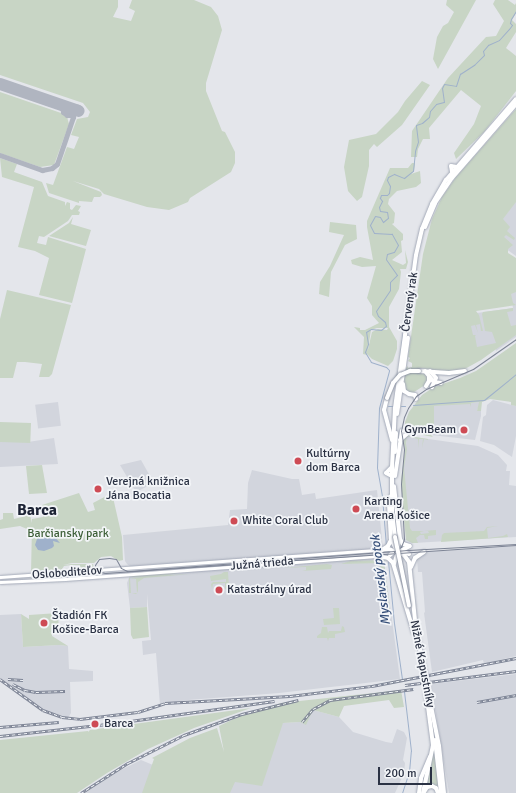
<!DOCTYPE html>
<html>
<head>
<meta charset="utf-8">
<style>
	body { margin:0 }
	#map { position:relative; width:516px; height:793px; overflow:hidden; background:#e4e6eb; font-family:Signika,sans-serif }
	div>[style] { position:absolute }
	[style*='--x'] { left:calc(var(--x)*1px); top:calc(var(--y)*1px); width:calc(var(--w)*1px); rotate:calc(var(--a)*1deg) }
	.built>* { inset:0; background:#d2d5dd; transform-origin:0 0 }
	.green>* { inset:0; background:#c8d5c5; transform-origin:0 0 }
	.water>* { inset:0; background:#9fb1cb }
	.stream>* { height:1px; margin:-0.5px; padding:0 0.5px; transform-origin:0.5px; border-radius:0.5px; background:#9fb1cb }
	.taxiway>* { height:5px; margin:-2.5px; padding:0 2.5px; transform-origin:2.5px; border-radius:2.5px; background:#b0b5c0 }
	.runway>* { height:12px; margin:-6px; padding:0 6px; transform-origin:6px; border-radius:6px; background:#b0b5c0 }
	.roads { filter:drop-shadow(0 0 1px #a3a9b7) drop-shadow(0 0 1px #a3a9b7) }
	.primary>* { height:3px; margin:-1.5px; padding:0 1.5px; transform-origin:1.5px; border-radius:1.5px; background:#fff }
	.highway>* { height:4px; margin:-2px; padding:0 2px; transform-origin:2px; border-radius:2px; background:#fff }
	.tram>* { height:1px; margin:-0.5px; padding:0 0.5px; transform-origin:0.5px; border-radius:0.5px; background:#7d8495 }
	.rail>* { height:2.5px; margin-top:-1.25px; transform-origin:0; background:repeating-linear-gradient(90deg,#f3f5f8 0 3px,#7d8495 0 6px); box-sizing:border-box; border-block:1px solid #7d8495 }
	.bridges { filter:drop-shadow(0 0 1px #8b92a2) drop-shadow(0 0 1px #8b92a2) }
	.highway-bridge>* { height:4px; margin:-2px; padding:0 2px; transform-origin:2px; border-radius:2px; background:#fff }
	.dots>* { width:11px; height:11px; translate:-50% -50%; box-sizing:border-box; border:2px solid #f3f5f8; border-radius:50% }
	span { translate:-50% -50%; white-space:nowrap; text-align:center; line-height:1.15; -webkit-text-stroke:3.5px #f3f5f8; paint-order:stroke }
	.street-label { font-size:12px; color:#2b3244 }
	.poi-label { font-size:12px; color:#2b3244 }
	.right { translate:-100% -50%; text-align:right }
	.left { translate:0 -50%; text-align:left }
	.park-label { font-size:12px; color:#3d5f38 }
	.water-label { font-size:13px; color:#354e78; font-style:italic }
	.district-label { font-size:16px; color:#1d2335; font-weight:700 }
	.scale { position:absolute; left:378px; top:767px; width:54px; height:18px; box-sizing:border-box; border:2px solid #2b3244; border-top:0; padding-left:5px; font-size:12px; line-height:14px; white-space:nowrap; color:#2b3244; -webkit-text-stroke:3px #f3f5f8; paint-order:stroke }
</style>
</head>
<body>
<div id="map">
	<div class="built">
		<div style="clip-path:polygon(516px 201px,516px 256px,495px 241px,500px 222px)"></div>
		<div style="clip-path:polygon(516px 291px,516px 337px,496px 351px,495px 346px,472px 359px,462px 315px,513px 308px,510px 293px)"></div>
		<div style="clip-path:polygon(493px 400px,516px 406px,516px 436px,512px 457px,494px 445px,480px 441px,483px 417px,486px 415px,487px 405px)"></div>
		<div style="left:58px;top:402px;width:24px;height:23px;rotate:83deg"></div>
		<div style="clip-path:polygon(480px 402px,477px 411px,481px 411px,481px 416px,475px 440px,431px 435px,433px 405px)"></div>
		<div style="clip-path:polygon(407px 436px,478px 446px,498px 455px,507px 465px,506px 471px,510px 471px,509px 485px,516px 486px,516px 537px,414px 543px,408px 541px,403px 471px)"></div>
		<div style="clip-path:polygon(54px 438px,58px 464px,0 467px,0 442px,28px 442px)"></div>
		<div style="clip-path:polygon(141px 460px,154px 483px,136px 492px,120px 465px)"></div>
		<div style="clip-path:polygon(252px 470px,292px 479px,299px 479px,302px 495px,315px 493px,316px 499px,377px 490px,383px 549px,131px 567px,127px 564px,125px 561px,123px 535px,228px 525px,230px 510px,247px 509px,248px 483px)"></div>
		<div style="clip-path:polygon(516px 546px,516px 656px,484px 664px,483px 660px,432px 672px,424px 613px,425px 612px,422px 572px,418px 572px,417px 558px,424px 552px)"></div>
		<div style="clip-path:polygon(376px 556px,384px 561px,400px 679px,279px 693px,188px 700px,160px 705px,156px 653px,143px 655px,142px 641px,151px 640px,147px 594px,147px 607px,130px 608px,127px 583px,130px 575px)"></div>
		<div style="clip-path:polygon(21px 614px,23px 647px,59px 645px,68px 646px,69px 669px,93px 671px,93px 681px,70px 682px,71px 713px,68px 718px,49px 712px,38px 707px,0 679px,0 615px)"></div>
		<div style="clip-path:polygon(516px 674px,516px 793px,449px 793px,431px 684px)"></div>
		<div style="clip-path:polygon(313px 710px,339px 717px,353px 732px,386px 742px,392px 743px,397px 729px,404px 732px,407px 738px,403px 760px,405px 763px,404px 773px,395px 793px,225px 793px,283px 723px,300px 722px)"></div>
		<div style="clip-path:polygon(141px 760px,177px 775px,170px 793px,85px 793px,119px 771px)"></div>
	</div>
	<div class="green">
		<div style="clip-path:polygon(0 0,118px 0,118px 7px,113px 17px,131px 21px,135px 11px,129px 8px,132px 0,194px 0,211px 7px,218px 16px,222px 30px,206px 83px,206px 91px,222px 131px,225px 132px,235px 152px,235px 163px,231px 172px,190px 198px,188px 202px,169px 210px,147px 207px,104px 194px,99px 189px,73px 181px,101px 192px,102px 195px,100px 197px,94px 197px,92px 202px,79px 201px,79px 203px,49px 193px,46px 183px,53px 185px,67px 147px,74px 149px,79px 137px,71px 135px,77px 119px,88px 117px,90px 112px,83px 103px,0 75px)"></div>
		<div style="clip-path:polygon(447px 0,476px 0,438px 69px,433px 59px,437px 37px,443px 26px,448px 23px,454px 12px,446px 5px)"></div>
		<div style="clip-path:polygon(495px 0,508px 0,515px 5px,516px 3px,516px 13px,512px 20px,516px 24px,516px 32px,506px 48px,516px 56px,516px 91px,484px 132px,456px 159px,454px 153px,474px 124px,481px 106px,461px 90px,429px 128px,430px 139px,423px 139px,418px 149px,417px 157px,411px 157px,412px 131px,448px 78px,486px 37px,496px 36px,504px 21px,493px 4px)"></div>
		<div style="clip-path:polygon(422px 81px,430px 85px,402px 125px,377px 147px,374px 144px,369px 150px,369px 166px,362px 197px,357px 201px,348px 191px,344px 167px,349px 140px,376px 134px,398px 112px,405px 101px)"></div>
		<div style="clip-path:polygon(0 92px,61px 113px,67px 117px,69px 124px,54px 165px,40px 167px,0 153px)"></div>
		<div style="clip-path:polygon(516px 109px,516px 202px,503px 219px,510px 227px,507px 231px,515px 238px,514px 240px,506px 235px,504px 237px,513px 245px,508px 249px,508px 253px,516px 258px,516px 292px,511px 294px,513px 303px,516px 305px,476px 311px,479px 315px,483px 331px,481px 331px,480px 324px,476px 325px,478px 333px,475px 325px,471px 326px,473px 335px,476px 335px,475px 336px,477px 347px,496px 343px,492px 332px,485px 331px,482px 314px,483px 312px,513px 308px,513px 311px,507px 312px,511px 326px,516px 325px,516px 335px,481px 360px,463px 370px,446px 372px,420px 368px,419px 373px,425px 373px,428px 377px,425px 385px,411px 394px,405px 390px,404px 379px,406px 368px,408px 366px,408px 368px,412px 367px,412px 363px,408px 361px,410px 358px,408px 357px,423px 254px,432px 219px,442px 197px,456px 177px)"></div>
		<div style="clip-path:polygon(0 158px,17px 164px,14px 172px,42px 182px,48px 196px,65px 202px,65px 206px,67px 202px,70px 203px,70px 209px,72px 210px,76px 205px,81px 206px,78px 211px,80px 212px,79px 215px,72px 215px,68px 221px,44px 237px,39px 236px,37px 243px,46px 245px,48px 237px,86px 249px,72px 303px,39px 295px,49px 258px,35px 251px,18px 247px,34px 187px,2px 177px)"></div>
		<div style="clip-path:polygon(412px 163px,415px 163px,414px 171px,411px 174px,420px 171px,421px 183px,416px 187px,397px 191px,389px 199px,388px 204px,395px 213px,394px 223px,392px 224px,403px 234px,403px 240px,401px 241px,402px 252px,392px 260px,403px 265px,406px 263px,405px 250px,408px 262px,406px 269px,400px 269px,401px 272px,399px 289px,389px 307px,389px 327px,397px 341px,397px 349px,393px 361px,388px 366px,372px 359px,367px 354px,372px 332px,378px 329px,387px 330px,388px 328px,377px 328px,371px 330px,367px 355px,363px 354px,364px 337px,354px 327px,360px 328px,360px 330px,365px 330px,379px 323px,372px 315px,372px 306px,367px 298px,376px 266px,362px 267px,352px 264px,351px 260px,360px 257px,373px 260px,367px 227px,367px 221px,390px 168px,408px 168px)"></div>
		<div style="clip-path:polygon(73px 217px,71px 224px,91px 230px,86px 246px,49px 236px,69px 223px)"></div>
		<div style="clip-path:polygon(330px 222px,356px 225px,357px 239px,345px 245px,331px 272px,329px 297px,319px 294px,320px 282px,330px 266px,344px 235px,329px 232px)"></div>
		<div style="clip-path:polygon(7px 290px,71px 305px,52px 374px,49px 377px,39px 377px,42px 364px,25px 362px,17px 362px,13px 378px,0 378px,0 319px)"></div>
		<div style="clip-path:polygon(516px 343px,516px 406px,511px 405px,511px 402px,490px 399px,482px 402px,481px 411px,477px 411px,479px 402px,471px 403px,471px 407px,470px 404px,434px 406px,434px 426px,431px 435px,433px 437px,423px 435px,423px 429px,421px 434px,405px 431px,405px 422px,409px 412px,422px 395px,434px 387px,460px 378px,476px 371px)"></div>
		<div style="left:0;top:422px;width:31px;height:20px;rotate:2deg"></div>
		<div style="clip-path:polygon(408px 436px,428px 439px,428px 447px,428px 440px,424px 439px,422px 448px,423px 439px,419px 439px,418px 448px,418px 439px,411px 437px,407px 437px,406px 444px,407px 449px,404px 468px,410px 528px,412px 531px,424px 531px,420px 532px,421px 534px,429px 533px,428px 531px,424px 531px,436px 530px,436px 535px,428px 536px,428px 539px,425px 539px,424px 535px,420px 535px,416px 538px,418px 543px,412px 543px,406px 540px,404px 520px,401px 480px,405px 450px,403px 439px,405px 437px)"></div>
		<div style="clip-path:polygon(42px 465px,47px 493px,29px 494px,26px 466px)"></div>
		<div style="clip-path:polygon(79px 493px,88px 512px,95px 510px,93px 503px,112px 493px,122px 537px,123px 560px,119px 561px,111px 556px,101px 557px,94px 563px,72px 563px,63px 565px,72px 564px,93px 564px,94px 570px,79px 569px,80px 565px,71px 565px,64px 566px,62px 569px,55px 573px,62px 567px,55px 572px,31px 573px,32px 525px,32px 528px,27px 529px,20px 526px,0 529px,0 520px,3px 519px,3px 513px,13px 513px,14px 519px,30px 515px,32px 523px,32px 519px,43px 517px,42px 505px)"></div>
		<div style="clip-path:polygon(498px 526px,487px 528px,488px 538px,503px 536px,507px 534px,508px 537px,441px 542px,442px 535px,444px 533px,484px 531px,487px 527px)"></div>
		<div style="clip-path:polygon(386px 560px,384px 561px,391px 617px,389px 617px,380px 563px,341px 564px,350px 561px)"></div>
		<div style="clip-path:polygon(327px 564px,332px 565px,331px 569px,302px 571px,306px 570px,306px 567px,284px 568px)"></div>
		<div style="clip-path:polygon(178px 571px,178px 573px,168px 575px,191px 574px,144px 578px,138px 582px,138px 591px,137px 593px,136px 594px,132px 593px,137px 593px,136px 579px,130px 578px,131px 593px,129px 593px,129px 578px,143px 577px,129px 577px,133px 575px)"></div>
		<div style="clip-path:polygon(224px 572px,228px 572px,229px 588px,225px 589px,225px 583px,213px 584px,212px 589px,211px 584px,213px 582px,226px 582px,226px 579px,211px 581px,210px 576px,221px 574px)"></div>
		<div style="clip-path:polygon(147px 607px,149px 637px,133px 639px,131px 635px,130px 608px)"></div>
		<div style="clip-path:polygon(333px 608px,339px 608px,340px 624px,324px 625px,323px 619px,334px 618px)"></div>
		<div style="clip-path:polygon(58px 613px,59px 632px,49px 633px,52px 633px,52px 636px,68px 646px,59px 645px,23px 647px,21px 614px,29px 619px,29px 615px)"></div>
		<div style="clip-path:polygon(342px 626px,344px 627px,345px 632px,335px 634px,335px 638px,329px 638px,328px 641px,327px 638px,317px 638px,317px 636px,321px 633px,322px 627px,327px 627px,328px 633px,329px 631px,341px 631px)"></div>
		<div style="clip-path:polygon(401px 690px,404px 707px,394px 708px,389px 700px,344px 706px,339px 717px,313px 710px,306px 725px,300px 722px,283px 723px,262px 786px,235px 782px,230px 793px,142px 793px,154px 759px,152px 758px,190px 738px,217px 728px,224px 752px,219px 726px,238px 717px,281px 703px)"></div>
		<div style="clip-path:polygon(251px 708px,194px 728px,148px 749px,107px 773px,77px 793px,0 793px,0 740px,88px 731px,88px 732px,90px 730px)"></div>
		<div style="clip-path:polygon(434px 742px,439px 793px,438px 788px,425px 788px,432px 758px)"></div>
	</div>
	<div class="water">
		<div style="clip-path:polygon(48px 533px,53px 535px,60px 543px,53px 541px,54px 546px,52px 548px,44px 551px,38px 550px,35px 545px,37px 539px)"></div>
	</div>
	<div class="stream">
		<div style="--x:400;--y:355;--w:25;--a:-83"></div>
		<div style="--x:413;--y:405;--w:71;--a:-4"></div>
		<div style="--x:484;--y:400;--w:41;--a:-39.1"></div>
		<div style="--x:388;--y:406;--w:5;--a:0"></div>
		<div style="--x:401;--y:406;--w:4;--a:0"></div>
		<div style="--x:48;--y:530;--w:3;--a:90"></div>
		<div style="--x:42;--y:532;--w:4;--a:90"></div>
		<div style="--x:386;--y:546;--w:50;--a:-94.6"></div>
		<div style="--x:382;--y:496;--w:28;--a:-100"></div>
		<div style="--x:377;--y:468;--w:60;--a:-88.1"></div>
		<div style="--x:379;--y:408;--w:39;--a:-75"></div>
		<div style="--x:389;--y:370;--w:4;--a:-135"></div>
		<div style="--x:386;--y:367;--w:16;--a:-162"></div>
		<div style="--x:371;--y:362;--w:12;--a:-121"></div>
		<div style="--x:365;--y:352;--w:9;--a:-69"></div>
		<div style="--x:368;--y:344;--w:12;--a:-99"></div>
		<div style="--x:366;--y:332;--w:6;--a:-31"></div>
		<div style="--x:371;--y:329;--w:10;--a:6"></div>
		<div style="--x:381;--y:330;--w:6;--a:-39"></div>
		<div style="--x:386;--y:326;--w:4;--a:-104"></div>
		<div style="--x:385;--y:322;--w:9;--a:-139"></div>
		<div style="--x:378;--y:316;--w:5;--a:-112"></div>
		<div style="--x:376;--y:311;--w:25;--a:-56"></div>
		<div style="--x:390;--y:290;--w:8;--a:-90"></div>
		<div style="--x:390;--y:282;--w:10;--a:-45"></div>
		<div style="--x:397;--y:275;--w:19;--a:-125"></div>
		<div style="--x:386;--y:259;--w:5;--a:-79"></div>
		<div style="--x:387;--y:254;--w:7;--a:-16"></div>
		<div style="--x:394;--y:252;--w:8;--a:-60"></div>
		<div style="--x:398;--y:245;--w:13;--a:-119"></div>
		<div style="--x:392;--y:234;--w:18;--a:-177"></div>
		<div style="--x:374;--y:233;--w:9;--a:-117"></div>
		<div style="--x:370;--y:225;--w:10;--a:-61"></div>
		<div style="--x:375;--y:216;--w:5;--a:11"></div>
		<div style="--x:380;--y:217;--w:6;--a:59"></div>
		<div style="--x:383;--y:222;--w:6;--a:-39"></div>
		<div style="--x:388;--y:218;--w:6;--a:-99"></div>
		<div style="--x:387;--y:212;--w:7;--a:-172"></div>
		<div style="--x:380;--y:211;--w:4;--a:-104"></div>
		<div style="--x:379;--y:207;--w:7;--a:-63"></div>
		<div style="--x:382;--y:201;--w:4;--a:-124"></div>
		<div style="--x:380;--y:198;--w:3;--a:-72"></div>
		<div style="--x:381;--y:195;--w:6;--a:0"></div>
		<div style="--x:387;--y:195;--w:3;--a:-45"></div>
		<div style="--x:389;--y:193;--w:7;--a:-82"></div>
		<div style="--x:390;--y:186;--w:7;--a:-117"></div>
		<div style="--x:387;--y:180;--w:3;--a:-72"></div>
		<div style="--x:388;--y:177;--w:7;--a:-27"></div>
		<div style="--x:394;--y:174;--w:11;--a:22"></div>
		<div style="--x:404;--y:178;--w:11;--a:-38"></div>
		<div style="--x:413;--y:171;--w:20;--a:-84"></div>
		<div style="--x:415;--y:151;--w:9;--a:-72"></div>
		<div style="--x:418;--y:142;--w:17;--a:-97"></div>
		<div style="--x:416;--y:125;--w:6;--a:-18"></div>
		<div style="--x:422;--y:123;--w:9;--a:-41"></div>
		<div style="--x:429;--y:117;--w:6;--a:-81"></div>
		<div style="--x:430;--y:111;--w:9;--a:-49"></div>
		<div style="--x:436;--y:104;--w:8;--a:-14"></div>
		<div style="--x:444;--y:102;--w:14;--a:-98"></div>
		<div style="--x:442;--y:88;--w:4;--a:-63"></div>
		<div style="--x:444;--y:84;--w:12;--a:9"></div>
		<div style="--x:456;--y:86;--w:13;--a:-72"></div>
		<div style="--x:460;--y:74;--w:17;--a:-33"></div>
		<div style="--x:474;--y:65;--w:14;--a:-45"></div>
		<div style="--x:484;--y:55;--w:4;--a:-104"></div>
		<div style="--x:483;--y:51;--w:8;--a:-50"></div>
		<div style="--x:488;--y:45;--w:12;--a:-24"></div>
		<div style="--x:499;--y:40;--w:15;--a:-48"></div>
		<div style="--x:509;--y:29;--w:5;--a:-53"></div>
		<div style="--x:512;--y:25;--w:3;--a:-135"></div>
		<div style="--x:510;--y:23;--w:4;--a:-76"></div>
		<div style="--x:511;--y:19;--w:9;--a:-58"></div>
		<div style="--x:388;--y:561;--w:62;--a:84.5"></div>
		<div style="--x:394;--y:623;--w:57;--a:81.9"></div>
		<div style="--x:402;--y:793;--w:22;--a:-72"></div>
		<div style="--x:409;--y:772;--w:21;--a:-85"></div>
		<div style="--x:411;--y:751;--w:60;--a:-96.7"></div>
	</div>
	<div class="taxiway">
		<div style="--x:53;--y:102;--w:25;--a:11"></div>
		<div style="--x:78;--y:107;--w:3;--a:108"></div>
		<div style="--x:77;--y:110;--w:6;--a:129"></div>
		<div style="--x:73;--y:115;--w:6;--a:180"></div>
		<div style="--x:67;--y:115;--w:5;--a:-143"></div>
		<div style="--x:63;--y:112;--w:6;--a:-99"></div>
		<div style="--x:62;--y:106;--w:10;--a:-156"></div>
		<div style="--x:0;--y:155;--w:45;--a:19.7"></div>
		<div style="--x:42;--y:170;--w:10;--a:-11"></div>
		<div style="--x:52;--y:168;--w:6;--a:-39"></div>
		<div style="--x:57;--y:164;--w:50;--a:-71.2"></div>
		<div style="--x:73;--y:117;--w:10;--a:-119"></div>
		<div style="--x:68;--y:108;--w:16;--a:-158"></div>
	</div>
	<div class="runway">
		<div style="--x:0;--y:84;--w:83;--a:18.9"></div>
	</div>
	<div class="roads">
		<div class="primary">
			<div style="--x:0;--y:577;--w:390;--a:-4.1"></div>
			<div style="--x:0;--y:582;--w:65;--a:-2.6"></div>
			<div style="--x:65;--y:579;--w:313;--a:-4.2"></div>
		</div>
		<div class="highway">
			<div style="--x:452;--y:172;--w:6;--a:-99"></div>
			<div style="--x:451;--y:166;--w:6;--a:9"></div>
			<div style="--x:425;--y:227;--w:26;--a:-67"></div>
			<div style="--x:435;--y:203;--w:30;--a:-56"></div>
			<div style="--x:452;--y:178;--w:98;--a:-49.1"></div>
			<div style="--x:419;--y:371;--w:30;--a:4"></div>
			<div style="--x:449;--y:373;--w:16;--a:-7"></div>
			<div style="--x:425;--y:371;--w:14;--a:51"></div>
			<div style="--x:434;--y:382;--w:7;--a:8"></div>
			<div style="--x:430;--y:371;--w:9;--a:49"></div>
			<div style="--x:436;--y:378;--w:10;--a:114"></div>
			<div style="--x:403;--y:384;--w:7;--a:82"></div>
			<div style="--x:404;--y:391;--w:6;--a:31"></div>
			<div style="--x:409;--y:394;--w:6;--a:9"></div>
			<div style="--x:415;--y:395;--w:4;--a:76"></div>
			<div style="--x:426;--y:386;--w:6;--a:-59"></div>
			<div style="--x:429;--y:381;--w:4;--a:-90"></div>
			<div style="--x:387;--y:398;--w:12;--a:104"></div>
			<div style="--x:384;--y:410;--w:31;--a:75"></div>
			<div style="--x:397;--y:414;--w:77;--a:-81.8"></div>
			<div style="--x:400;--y:440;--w:9;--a:-41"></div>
			<div style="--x:395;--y:452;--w:19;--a:-87"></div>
			<div style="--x:392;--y:467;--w:8;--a:135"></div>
			<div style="--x:386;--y:473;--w:7;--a:27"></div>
			<div style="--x:395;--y:476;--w:46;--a:-81.2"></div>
			<div style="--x:391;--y:496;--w:8;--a:104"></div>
			<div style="--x:389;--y:504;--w:35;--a:87"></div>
			<div style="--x:391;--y:539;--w:11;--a:63"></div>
			<div style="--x:396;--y:549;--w:14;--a:21"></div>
			<div style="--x:395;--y:537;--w:24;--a:-97"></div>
			<div style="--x:392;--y:513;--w:46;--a:-90"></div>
			<div style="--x:392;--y:467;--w:59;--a:-87.1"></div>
			<div style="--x:395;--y:408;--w:154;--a:-82.2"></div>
			<div style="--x:416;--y:255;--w:27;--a:-77"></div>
			<div style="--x:422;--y:229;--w:27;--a:-68"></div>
			<div style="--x:432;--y:204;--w:28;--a:-60"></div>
			<div style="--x:446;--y:180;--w:107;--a:-49.2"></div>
			<div style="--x:400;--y:539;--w:6;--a:59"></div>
			<div style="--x:403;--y:544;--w:7;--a:16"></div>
			<div style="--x:389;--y:549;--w:16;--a:22"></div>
			<div style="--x:404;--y:555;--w:9;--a:54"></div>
			<div style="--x:409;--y:562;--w:68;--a:84.1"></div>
			<div style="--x:382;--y:550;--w:7;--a:-34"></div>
			<div style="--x:388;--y:546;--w:7;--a:-63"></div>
			<div style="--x:390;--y:555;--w:9;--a:-41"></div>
			<div style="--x:397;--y:549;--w:10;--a:-73"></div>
			<div style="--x:400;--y:539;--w:53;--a:-96.5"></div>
			<div style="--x:376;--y:556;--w:12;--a:9"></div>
			<div style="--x:388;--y:558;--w:7;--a:45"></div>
			<div style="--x:393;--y:563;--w:73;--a:73.3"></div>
			<div style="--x:394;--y:564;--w:13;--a:-72"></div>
			<div style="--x:398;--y:552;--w:13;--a:-27"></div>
			<div style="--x:411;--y:567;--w:10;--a:-66"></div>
			<div style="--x:415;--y:558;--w:11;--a:-34"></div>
			<div style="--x:416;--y:630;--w:45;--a:78.4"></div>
			<div style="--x:431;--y:706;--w:41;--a:78.7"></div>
			<div style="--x:439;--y:746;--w:47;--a:83.9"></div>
			<div style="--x:435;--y:740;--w:53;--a:83.5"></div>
			<div style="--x:424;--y:792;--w:6;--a:-59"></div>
			<div style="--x:427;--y:787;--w:5;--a:-11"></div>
			<div style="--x:432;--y:786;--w:4;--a:27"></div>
			<div style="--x:436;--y:788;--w:5;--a:68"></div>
			<div style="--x:419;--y:793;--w:15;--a:-82"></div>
			<div style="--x:421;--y:778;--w:23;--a:-67"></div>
			<div style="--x:423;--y:793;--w:49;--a:-78.2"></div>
			<div style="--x:433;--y:745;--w:54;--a:-97.4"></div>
		</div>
	</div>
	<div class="tram">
		<div style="--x:516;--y:544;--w:108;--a:176.8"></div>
		<div style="--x:408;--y:550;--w:282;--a:175.7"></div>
		<div style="--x:127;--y:571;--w:7;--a:-153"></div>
		<div style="--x:121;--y:568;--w:10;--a:-119"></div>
		<div style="--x:116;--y:559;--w:7;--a:-172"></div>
		<div style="--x:109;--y:558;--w:10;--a:174"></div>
		<div style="--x:99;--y:559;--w:7;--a:124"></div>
		<div style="--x:95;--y:565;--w:6;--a:72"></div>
		<div style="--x:97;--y:571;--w:8;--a:14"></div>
		<div style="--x:105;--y:573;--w:412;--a:-3.9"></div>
		<div style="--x:394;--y:552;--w:9;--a:-36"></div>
		<div style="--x:401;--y:547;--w:9;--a:-69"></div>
		<div style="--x:404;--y:539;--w:55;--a:-93.1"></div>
		<div style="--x:401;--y:484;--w:35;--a:-85"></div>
		<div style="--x:404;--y:449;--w:18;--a:-99"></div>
		<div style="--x:401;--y:431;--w:14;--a:-78"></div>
		<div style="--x:404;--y:417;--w:10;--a:-66"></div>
		<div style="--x:408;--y:408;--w:14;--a:-56"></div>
		<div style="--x:416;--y:396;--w:12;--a:-35"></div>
		<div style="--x:426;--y:389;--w:51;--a:-23.1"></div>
		<div style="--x:473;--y:369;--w:52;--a:-34.9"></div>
	</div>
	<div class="rail">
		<div style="--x:0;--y:679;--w:53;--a:35.8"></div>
		<div style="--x:43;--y:710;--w:20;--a:20"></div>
		<div style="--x:62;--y:717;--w:18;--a:6"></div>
		<div style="--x:80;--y:719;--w:58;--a:-6.9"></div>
		<div style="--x:138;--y:712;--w:28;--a:-18"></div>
		<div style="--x:165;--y:703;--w:125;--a:-3.2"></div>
		<div style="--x:290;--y:696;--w:83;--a:-7"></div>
		<div style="--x:372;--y:686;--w:147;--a:-11"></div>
		<div style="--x:8;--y:679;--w:15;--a:4"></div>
		<div style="--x:13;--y:684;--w:13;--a:27"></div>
		<div style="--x:25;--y:690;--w:11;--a:10"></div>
		<div style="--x:36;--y:692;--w:29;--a:-2"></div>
		<div style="--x:405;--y:685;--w:112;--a:-7.2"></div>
		<div style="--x:477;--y:702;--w:40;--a:-10"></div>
		<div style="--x:302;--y:722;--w:17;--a:-50"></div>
		<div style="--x:313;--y:709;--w:19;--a:-28"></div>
		<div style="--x:330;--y:700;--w:84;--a:-7.5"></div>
		<div style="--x:0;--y:727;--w:59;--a:-4.8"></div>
		<div style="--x:0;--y:736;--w:117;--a:-6.4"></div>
		<div style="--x:116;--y:723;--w:160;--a:-7.9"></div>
		<div style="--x:81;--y:793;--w:56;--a:-32.6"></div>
		<div style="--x:128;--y:763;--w:63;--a:-26.6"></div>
		<div style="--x:184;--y:735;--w:62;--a:-19.9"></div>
		<div style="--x:242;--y:714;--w:58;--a:-14"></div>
	</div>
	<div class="bridges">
		<div class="highway-bridge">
			<div style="--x:387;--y:398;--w:16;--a:-68"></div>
			<div style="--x:393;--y:383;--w:11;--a:-49"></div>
			<div style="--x:400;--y:375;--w:11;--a:-22"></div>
			<div style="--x:410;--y:371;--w:9;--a:0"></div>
			<div style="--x:395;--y:537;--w:70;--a:78.5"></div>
			<div style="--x:425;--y:674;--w:17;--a:80"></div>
		</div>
	</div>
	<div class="dots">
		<div style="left:464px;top:430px;background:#ce4b55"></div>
		<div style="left:298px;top:461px;background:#ce4b55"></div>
		<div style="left:98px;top:489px;background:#ce4b55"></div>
		<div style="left:356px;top:509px;background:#ce4b55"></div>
		<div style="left:234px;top:521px;background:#ce4b55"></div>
		<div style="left:219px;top:590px;background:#ce4b55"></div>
		<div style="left:44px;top:623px;background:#ce4b55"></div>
		<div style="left:95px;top:724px;background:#ce4b55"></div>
	</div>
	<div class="street-label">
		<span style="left:410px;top:302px;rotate:-82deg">Červený rak</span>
		<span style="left:262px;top:564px;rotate:-5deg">Južná trieda</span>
		<span style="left:67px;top:573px;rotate:-4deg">Osloboditeľov</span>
		<span style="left:422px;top:664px;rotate:79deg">Nižné Kapustníky</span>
	</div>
	<div class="poi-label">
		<span class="right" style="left:456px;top:430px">GymBeam</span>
		<span class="left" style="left:306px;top:461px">Kultúrny<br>dom Barca</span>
		<span class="left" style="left:106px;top:489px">Verejná knižnica<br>Jána Bocatia</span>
		<span class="left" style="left:364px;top:509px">Karting<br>Arena Košice</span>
		<span class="left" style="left:242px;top:521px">White Coral Club</span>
		<span class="left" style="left:227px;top:590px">Katastrálny úrad</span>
		<span class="left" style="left:52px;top:623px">Štadión FK<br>Košice-Barca</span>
		<span class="left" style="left:104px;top:724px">Barca</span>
	</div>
	<div class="park-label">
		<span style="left:68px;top:534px">Barčiansky park</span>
	</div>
	<div class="water-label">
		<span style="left:381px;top:580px;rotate:-97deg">Myslavský potok</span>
	</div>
	<div class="district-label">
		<span style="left:37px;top:510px">Barca</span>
	</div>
	<div class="scale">200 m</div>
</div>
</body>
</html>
